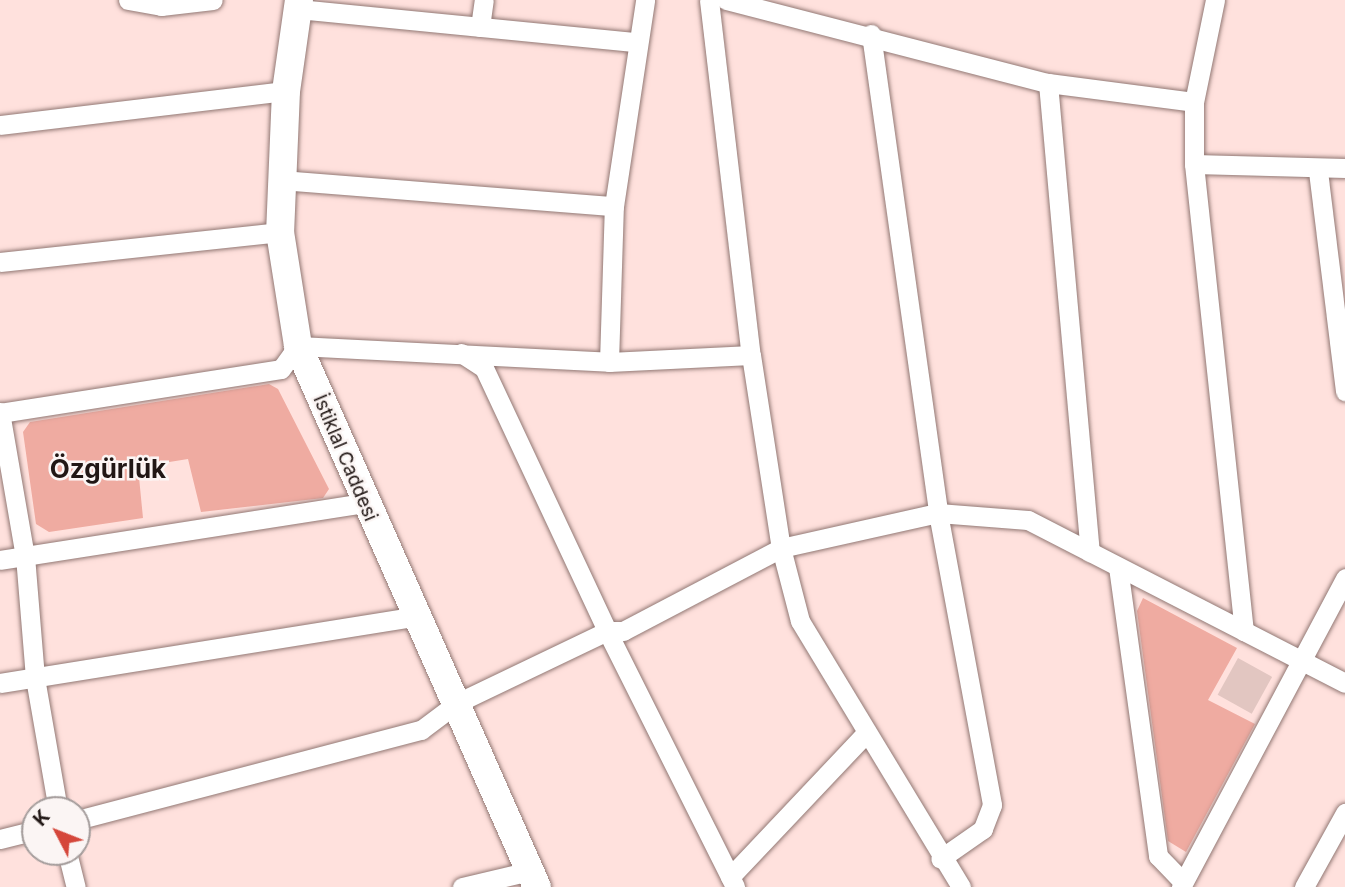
<!DOCTYPE html>
<html>
<head>
<meta charset="utf-8">
<style>
	body { margin:0 }
	#map { position:relative; width:1345px; height:887px; overflow:hidden; background:#ffe1dd; font-family:Inter,sans-serif }
	div>[style] { position:absolute }
	[style*='--x'] { left:calc(var(--x)*1px); top:calc(var(--y)*1px); width:calc(var(--w)*1px); rotate:calc(var(--a)*1deg) }
	.green>* { inset:0; background:#efaba1 }
	.building>* { inset:0; background:#e2c6c1; transform-origin:0 0 }
	.roads { filter:drop-shadow(0 0 2px #927874) drop-shadow(0 0 2px #927874) }
	.street>* { height:19px; margin:-9.5px; padding:0 9.5px; transform-origin:9.5px; border-radius:9.5px; background:#fff }
	.secondary>* { height:28px; margin:-14px; padding:0 14px; transform-origin:14px; border-radius:14px; background:#fff }
	span { translate:-50% -50%; white-space:nowrap; text-align:center; line-height:1.15; -webkit-text-stroke:5px #fbf5f4; paint-order:stroke }
	.street-label { font-size:19px; color:#211715 }
	.district-label { font-size:26px; color:#211715; font-weight:700 }
	.north { position:absolute; left:21px; top:796px; width:70px; height:70px; box-sizing:border-box; background:#fbf5f4; border:2px solid #a49c9b; border-radius:50%; rotate:312deg; font-size:19px; font-weight:700; line-height:28px; text-align:center; color:#211715 }
	.north::after { content:''; display:block; margin:auto; width:24px; height:32px; background:#d5473b; clip-path:polygon(50% 0,100% 100%,50% 72%,0 100%) }
</style>
</head>
<body>
<div id="map">
	<div class="green">
		<div style="clip-path:polygon(269px 384px,278px 389px,329px 489px,323px 498px,201px 512px,188px 459px,138px 467px,143px 518px,49px 532px,36px 524px,23px 432px,30px 422px)"></div>
		<div style="clip-path:polygon(1143px 598px,1237px 648px,1208px 700px,1255px 724px,1186px 852px,1168px 841px,1137px 611px)"></div>
	</div>
	<div class="building">
		<div style="left:1238px;top:658px;width:39px;height:42px;rotate:29deg"></div>
	</div>
	<div class="roads">
		<div class="street">
			<div style="--x:128;--y:0;--w:34;--a:10"></div>
			<div style="--x:161;--y:6;--w:52;--a:-6.6"></div>
			<div style="--x:709;--y:0;--w:357;--a:83.3"></div>
			<div style="--x:751;--y:355;--w:195;--a:81.2"></div>
			<div style="--x:781;--y:548;--w:75;--a:75.4"></div>
			<div style="--x:800;--y:621;--w:311;--a:58.8"></div>
			<div style="--x:726;--y:0;--w:333;--a:14.5"></div>
			<div style="--x:1048;--y:83;--w:147;--a:7.4"></div>
			<div style="--x:1215;--y:0;--w:104;--a:101.6"></div>
			<div style="--x:1194;--y:102;--w:62;--a:90"></div>
			<div style="--x:1194;--y:164;--w:470;--a:83.9"></div>
			<div style="--x:298;--y:9;--w:340;--a:5.6"></div>
			<div style="--x:480;--y:27;--w:27;--a:-82"></div>
			<div style="--x:871;--y:34;--w:484;--a:82"></div>
			<div style="--x:938;--y:513;--w:297;--a:79.5"></div>
			<div style="--x:992;--y:805;--w:26;--a:111"></div>
			<div style="--x:983;--y:829;--w:52;--a:145.1"></div>
			<div style="--x:1048;--y:83;--w:471;--a:84.9"></div>
			<div style="--x:0;--y:125;--w:288;--a:-6.8"></div>
			<div style="--x:1194;--y:164;--w:151;--a:1.5"></div>
			<div style="--x:1318;--y:171;--w:222;--a:83"></div>
			<div style="--x:281;--y:180;--w:334;--a:4.5"></div>
			<div style="--x:0;--y:262;--w:282;--a:-6.1"></div>
			<div style="--x:461;--y:353;--w:27;--a:33"></div>
			<div style="--x:484;--y:368;--w:290;--a:64.9"></div>
			<div style="--x:607;--y:631;--w:286;--a:63.4"></div>
			<div style="--x:609;--y:362;--w:156;--a:-88.2"></div>
			<div style="--x:614;--y:206;--w:208;--a:-81.4"></div>
			<div style="--x:0;--y:412;--w:146;--a:80.2"></div>
			<div style="--x:25;--y:556;--w:122;--a:85.3"></div>
			<div style="--x:35;--y:678;--w:134;--a:80.1"></div>
			<div style="--x:0;--y:413;--w:284;--a:-8.9"></div>
			<div style="--x:281;--y:369;--w:29;--a:-54"></div>
			<div style="--x:298;--y:346;--w:311;--a:2.9"></div>
			<div style="--x:609;--y:362;--w:142;--a:-2.8"></div>
			<div style="--x:0;--y:560;--w:367;--a:-8.9"></div>
			<div style="--x:1118;--y:567;--w:292;--a:82.1"></div>
			<div style="--x:1158;--y:856;--w:36;--a:46"></div>
			<div style="--x:0;--y:683;--w:422;--a:-9.1"></div>
			<div style="--x:77;--y:820;--w:356;--a:-14.7"></div>
			<div style="--x:421;--y:730;--w:45;--a:-36.9"></div>
			<div style="--x:457;--y:703;--w:166;--a:-25.6"></div>
			<div style="--x:607;--y:631;--w:16;--a:0"></div>
			<div style="--x:623;--y:631;--w:178;--a:-27.7"></div>
			<div style="--x:781;--y:548;--w:161;--a:-12.6"></div>
			<div style="--x:938;--y:513;--w:90;--a:4.4"></div>
			<div style="--x:1028;--y:520;--w:356;--a:27.2"></div>
			<div style="--x:0;--y:839;--w:36;--a:-14"></div>
			<div style="--x:67;--y:852;--w:36;--a:76"></div>
			<div style="--x:730;--y:877;--w:198;--a:-46.6"></div>
			<div style="--x:462;--y:887;--w:70;--a:-13.2"></div>
			<div style="--x:1181;--y:887;--w:350;--a:-62"></div>
			<div style="--x:1304;--y:887;--w:85;--a:-61"></div>
		</div>
		<div class="secondary">
			<div style="--x:299;--y:0;--w:92;--a:98.1"></div>
			<div style="--x:286;--y:91;--w:141;--a:92.4"></div>
			<div style="--x:280;--y:232;--w:115;--a:81"></div>
			<div style="--x:298;--y:346;--w:591;--a:66.17"></div>
		</div>
	</div>
	<div class="street-label">
		<span style="left:345px;top:458px;rotate:67deg">İstiklal Caddesi</span>
	</div>
	<div class="district-label">
		<span style="left:108px;top:469px">Özgürlük</span>
	</div>
	<div class="north">K</div>
</div>
</body>
</html>
